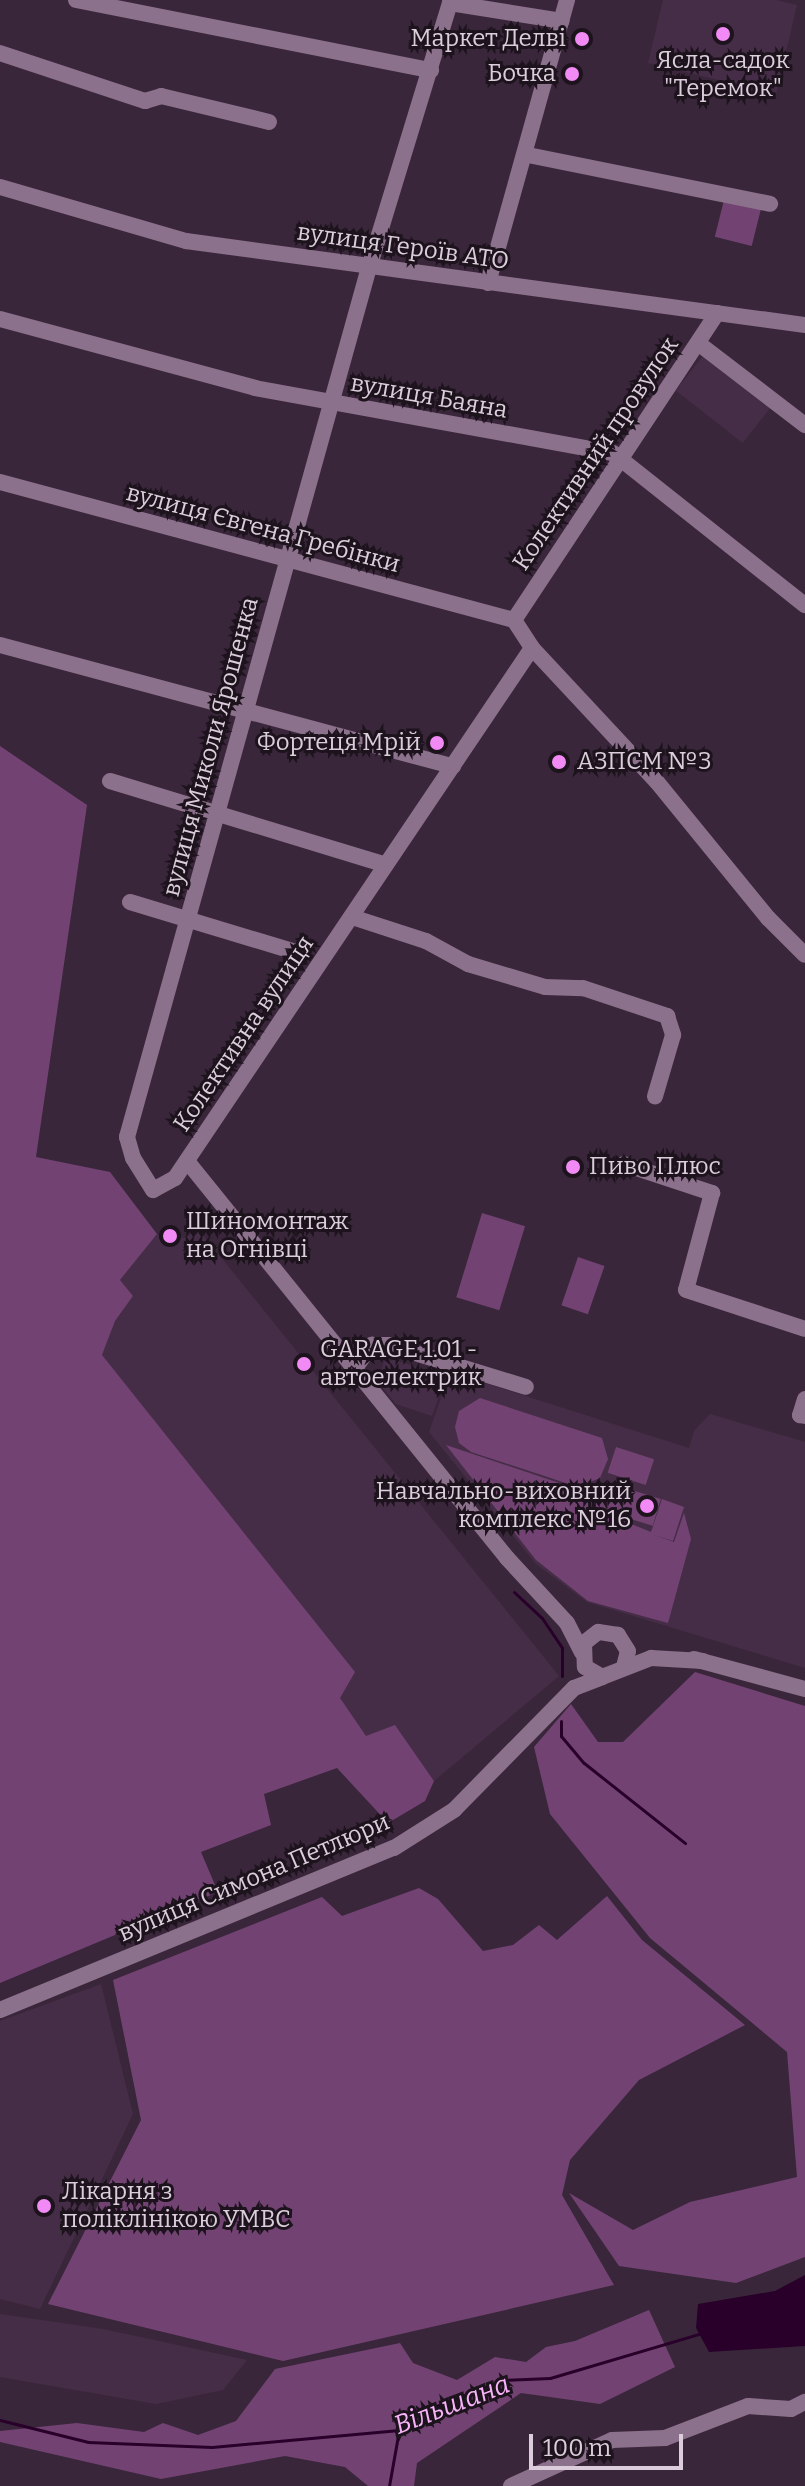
<!DOCTYPE html>
<html>
<head>
<meta charset="utf-8">
<style>
	body { margin:0 }
	#map { position:relative; width:805px; height:2486px; overflow:hidden; background:#3a263b; font-family:Bitter,serif }
	div>[style] { position:absolute }
	[style*='--x'] { left:calc(var(--x)*1px); top:calc(var(--y)*1px); width:calc(var(--w)*1px); rotate:calc(var(--a)*1deg) }
	.built>* { inset:0; background:#462d47; transform-origin:0 0 }
	.green>* { inset:0; background:#724372; transform-origin:0 0 }
	.water>* { inset:0; background:#28002a }
	.stream>* { height:3px; margin:-1.5px; padding:0 1.5px; transform-origin:1.5px; border-radius:1.5px; background:#28002a }
	.minor>* { height:16px; margin:-8px; padding:0 8px; transform-origin:8px; border-radius:8px; background:#8c718c }
	.dots>* { width:22px; height:22px; translate:-50% -50%; box-sizing:border-box; border:4px solid #1c131c; border-radius:50% }
	span { translate:-50% -50%; white-space:nowrap; text-align:center; line-height:1.15; -webkit-text-stroke:6px #1c131c; paint-order:stroke }
	.poi-label { font-size:24px; color:#dbcddb }
	.right { translate:-100% -50%; text-align:right }
	.left { translate:0 -50%; text-align:left }
	.street-label { font-size:24px; color:#dbcddb }
	.water-label { font-size:26px; color:#f7b3f8; font-style:italic }
	.scale { position:absolute; left:529px; top:2434px; width:154px; height:36px; box-sizing:border-box; border:4px solid #dbcddb; border-top:0; padding-left:10px; font-size:24px; line-height:28px; white-space:nowrap; color:#dbcddb; -webkit-text-stroke:6px #1c131c; paint-order:stroke }
</style>
</head>
<body>
<div id="map">
	<div class="built">
		<div style="clip-path:polygon(663px 0,776px 0,797px 5px,776px 94px,648px 63px)"></div>
		<div style="left:706px;top:352px;width:85px;height:49px;rotate:38deg"></div>
		<div style="clip-path:polygon(198px 1229px,559px 1676px,434px 1781px,395px 1725px,366px 1737px,102px 1355px,115px 1321px,133px 1296px,120px 1280px,157px 1234px,185px 1238px)"></div>
		<div style="clip-path:polygon(394px 1360px,446px 1376px,432px 1416px,396px 1404px,378px 1382px,384px 1361px)"></div>
		<div style="clip-path:polygon(450px 1372px,689px 1448px,694px 1431px,710px 1414px,805px 1442px,805px 1668px,587px 1602px,536px 1564px,429px 1432px)"></div>
		<div style="clip-path:polygon(101px 1984px,133px 2114px,40px 2309px,0 2299px,0 2021px)"></div>
		<div style="clip-path:polygon(0 2314px,103px 2329px,247px 2360px,223px 2390px,156px 2404px,0 2377px)"></div>
	</div>
	<div class="green">
		<div style="left:724px;top:200px;width:38px;height:38px;rotate:14deg"></div>
		<div style="clip-path:polygon(0 746px,87px 805px,36px 1157px,110px 1172px,157px 1234px,120px 1280px,133px 1296px,115px 1321px,102px 1355px,355px 1672px,340px 1698px,366px 1736px,395px 1725px,434px 1781px,425px 1801px,388px 1823px,337px 1768px,264px 1794px,271px 1825px,201px 1852px,218px 1892px,0 1983px)"></div>
		<div style="left:482px;top:1213px;width:45px;height:88px;rotate:17deg"></div>
		<div style="left:578px;top:1257px;width:28px;height:51px;rotate:19deg"></div>
		<div style="clip-path:polygon(480px 1398px,602px 1438px,608px 1459px,600px 1478px,578px 1487px,471px 1452px,459px 1443px,455px 1427px,459px 1411px)"></div>
		<div style="clip-path:polygon(446px 1445px,586px 1492px,613px 1484px,604px 1513px,651px 1532px,662px 1499px,684px 1507px,673px 1541px,651px 1534px,674px 1542px,684px 1513px,691px 1539px,668px 1623px,588px 1601px,536px 1560px)"></div>
		<div style="left:616px;top:1447px;width:40px;height:27px;rotate:18deg"></div>
		<div style="left:615px;top:1485px;width:48px;height:28px;rotate:17deg"></div>
		<div style="clip-path:polygon(695px 1672px,805px 1706px,805px 2257px,736px 2283px,619px 2266px,569px 2193px,633px 2230px,690px 2202px,797px 2177px,787px 2052px,650px 1938px,550px 1814px,534px 1747px,571px 1704px,598px 1742px,623px 1742px)"></div>
		<div style="clip-path:polygon(419px 1888px,438px 1899px,483px 1951px,513px 1945px,539px 1925px,557px 1940px,607px 1896px,642px 1940px,745px 2025px,639px 2080px,570px 2160px,562px 2195px,614px 2285px,283px 2361px,48px 2304px,141px 2120px,113px 1980px,322px 1897px,342px 1916px)"></div>
		<div style="clip-path:polygon(649px 2310px,675px 2367px,600px 2404px,521px 2393px,417px 2463px,414px 2486px,368px 2486px,345px 2467px,285px 2456px,161px 2479px,0 2442px,0 2431px,77px 2423px,144px 2432px,163px 2423px,198px 2435px,236px 2421px,275px 2369px,400px 2343px,413px 2363px,457px 2380px,495px 2357px,526px 2362px,546px 2347px,575px 2341px)"></div>
	</div>
	<div class="water">
		<div style="clip-path:polygon(805px 2275px,805px 2346px,709px 2352px,696px 2328px,698px 2304px,775px 2291px)"></div>
	</div>
	<div class="stream">
		<div style="--x:514;--y:1592;--w:38;--a:43"></div>
		<div style="--x:542;--y:1618;--w:36;--a:56"></div>
		<div style="--x:562;--y:1648;--w:28;--a:90"></div>
		<div style="--x:561;--y:1721;--w:15;--a:90"></div>
		<div style="--x:561;--y:1736;--w:35;--a:50"></div>
		<div style="--x:584;--y:1763;--w:129;--a:38.4"></div>
		<div style="--x:0;--y:2420;--w:91;--a:14"></div>
		<div style="--x:88;--y:2442;--w:124;--a:2.3"></div>
		<div style="--x:212;--y:2447;--w:188;--a:-5.2"></div>
		<div style="--x:399;--y:2430;--w:28;--a:-39"></div>
		<div style="--x:421;--y:2412;--w:88;--a:-21.3"></div>
		<div style="--x:503;--y:2380;--w:47;--a:-2.4"></div>
		<div style="--x:550;--y:2378;--w:159;--a:-16.5"></div>
		<div style="--x:389;--y:2486;--w:57;--a:-79.9"></div>
	</div>
	<div class="minor">
		<div style="--x:76;--y:0;--w:362;--a:11.2"></div>
		<div style="--x:0;--y:53;--w:153;--a:18.3"></div>
		<div style="--x:145;--y:101;--w:17;--a:-17"></div>
		<div style="--x:161;--y:96;--w:111;--a:13.5"></div>
		<div style="--x:528;--y:155;--w:247;--a:11.4"></div>
		<div style="--x:0;--y:187;--w:194;--a:16.2"></div>
		<div style="--x:186;--y:241;--w:625;--a:7.73"></div>
		<div style="--x:488;--y:283;--w:294;--a:-74.4"></div>
		<div style="--x:0;--y:319;--w:264;--a:15.1"></div>
		<div style="--x:255;--y:388;--w:364;--a:10.3"></div>
		<div style="--x:613;--y:453;--w:245;--a:38.4"></div>
		<div style="--x:698;--y:343;--w:135;--a:37.5"></div>
		<div style="--x:0;--y:482;--w:532;--a:15.03"></div>
		<div style="--x:514;--y:620;--w:33;--a:57"></div>
		<div style="--x:532;--y:648;--w:183;--a:47"></div>
		<div style="--x:657;--y:782;--w:176;--a:50.8"></div>
		<div style="--x:768;--y:918;--w:52;--a:45"></div>
		<div style="--x:514;--y:620;--w:368;--a:-56.5"></div>
		<div style="--x:0;--y:645;--w:469;--a:15"></div>
		<div style="--x:532;--y:648;--w:639;--a:123.96"></div>
		<div style="--x:175;--y:1178;--w:25;--a:151"></div>
		<div style="--x:153;--y:1190;--w:38;--a:-122"></div>
		<div style="--x:133;--y:1158;--w:22;--a:-106"></div>
		<div style="--x:127;--y:1137;--w:899;--a:-74.45"></div>
		<div style="--x:368;--y:271;--w:280;--a:-73"></div>
		<div style="--x:450;--y:3;--w:113;--a:9.1"></div>
		<div style="--x:110;--y:781;--w:288;--a:16.9"></div>
		<div style="--x:130;--y:902;--w:173;--a:16.8"></div>
		<div style="--x:352;--y:917;--w:78;--a:18"></div>
		<div style="--x:426;--y:941;--w:48;--a:28.7"></div>
		<div style="--x:468;--y:964;--w:80;--a:16.6"></div>
		<div style="--x:545;--y:987;--w:38;--a:2"></div>
		<div style="--x:583;--y:988;--w:89;--a:18.4"></div>
		<div style="--x:667;--y:1016;--w:20;--a:72"></div>
		<div style="--x:673;--y:1035;--w:64;--a:106.4"></div>
		<div style="--x:187;--y:1161;--w:510;--a:51.13"></div>
		<div style="--x:507;--y:1558;--w:88;--a:47.3"></div>
		<div style="--x:567;--y:1623;--w:33;--a:63"></div>
		<div style="--x:624;--y:1164;--w:93;--a:18.2"></div>
		<div style="--x:712;--y:1193;--w:100;--a:105"></div>
		<div style="--x:686;--y:1290;--w:125;--a:18.1"></div>
		<div style="--x:355;--y:1368;--w:29;--a:-54"></div>
		<div style="--x:372;--y:1345;--w:17;--a:0"></div>
		<div style="--x:389;--y:1345;--w:143;--a:17"></div>
		<div style="--x:805;--y:1399;--w:17;--a:107"></div>
		<div style="--x:800;--y:1415;--w:5;--a:11"></div>
		<div style="--x:694;--y:1659;--w:115;--a:15.1"></div>
		<div style="--x:624;--y:1667;--w:16;--a:-76"></div>
		<div style="--x:628;--y:1651;--w:19;--a:-122"></div>
		<div style="--x:618;--y:1635;--w:20;--a:-171"></div>
		<div style="--x:598;--y:1632;--w:18;--a:142"></div>
		<div style="--x:584;--y:1643;--w:24;--a:88"></div>
		<div style="--x:585;--y:1667;--w:20;--a:30"></div>
		<div style="--x:602;--y:1677;--w:53;--a:-21.2"></div>
		<div style="--x:651;--y:1658;--w:52;--a:3.3"></div>
		<div style="--x:0;--y:2010;--w:426;--a:-22.4"></div>
		<div style="--x:394;--y:1848;--w:71;--a:-32.3"></div>
		<div style="--x:454;--y:1810;--w:171;--a:-45.5"></div>
		<div style="--x:574;--y:1688;--w:30;--a:-21"></div>
		<div style="--x:511;--y:2486;--w:111;--a:-24.5"></div>
		<div style="--x:612;--y:2440;--w:53;--a:-2.2"></div>
		<div style="--x:665;--y:2438;--w:89;--a:-21.1"></div>
		<div style="--x:748;--y:2406;--w:43;--a:4"></div>
		<div style="--x:791;--y:2409;--w:16;--a:-27"></div>
	</div>
	<div class="dots">
		<div style="left:723px;top:34px;background:#f18af4"></div>
		<div style="left:582px;top:39px;background:#f18af4"></div>
		<div style="left:572px;top:74px;background:#f18af4"></div>
		<div style="left:437px;top:743px;background:#f18af4"></div>
		<div style="left:559px;top:762px;background:#f18af4"></div>
		<div style="left:573px;top:1167px;background:#f18af4"></div>
		<div style="left:170px;top:1236px;background:#f18af4"></div>
		<div style="left:304px;top:1364px;background:#f18af4"></div>
		<div style="left:647px;top:1506px;background:#f18af4"></div>
		<div style="left:44px;top:2206px;background:#f18af4"></div>
	</div>
	<div class="poi-label">
		<span class="right" style="left:566px;top:39px">Маркет Делві</span>
		<span style="left:723px;top:75px">Ясла-садок<br>"Теремок"</span>
		<span class="right" style="left:556px;top:74px">Бочка</span>
		<span class="right" style="left:421px;top:743px">Фортеця Мрій</span>
		<span class="left" style="left:577px;top:762px">АЗПСМ №3</span>
		<span class="left" style="left:589px;top:1167px">Пиво Плюс</span>
		<span class="left" style="left:186px;top:1236px">Шиномонтаж<br>на Огнівці</span>
		<span class="left" style="left:320px;top:1364px">GARAGE 1.01 -<br>автоелектрик</span>
		<span class="right" style="left:631px;top:1506px">Навчально-виховний<br>комплекс №16</span>
		<span class="left" style="left:62px;top:2206px">Лікарня з<br>поліклінікою УМВС</span>
	</div>
	<div class="street-label">
		<span style="left:403px;top:247px;rotate:8deg">вулиця Героїв АТО</span>
		<span style="left:429px;top:397px;rotate:10deg">вулиця Баяна</span>
		<span style="left:596px;top:454px;rotate:-56deg">Колективний провулок</span>
		<span style="left:263px;top:529px;rotate:15deg">вулиця Євгена Гребінки</span>
		<span style="left:211px;top:747px;rotate:-75deg">вулиця Миколи Ярошенка</span>
		<span style="left:244px;top:1034px;rotate:-56deg">Колективна вулиця</span>
		<span style="left:254px;top:1878px;rotate:-23deg">вулиця Симона Петлюри</span>
	</div>
	<div class="water-label">
		<span style="left:452px;top:2405px;rotate:-21deg">Вільшана</span>
	</div>
	<div class="scale">100 m</div>
</div>
</body>
</html>
